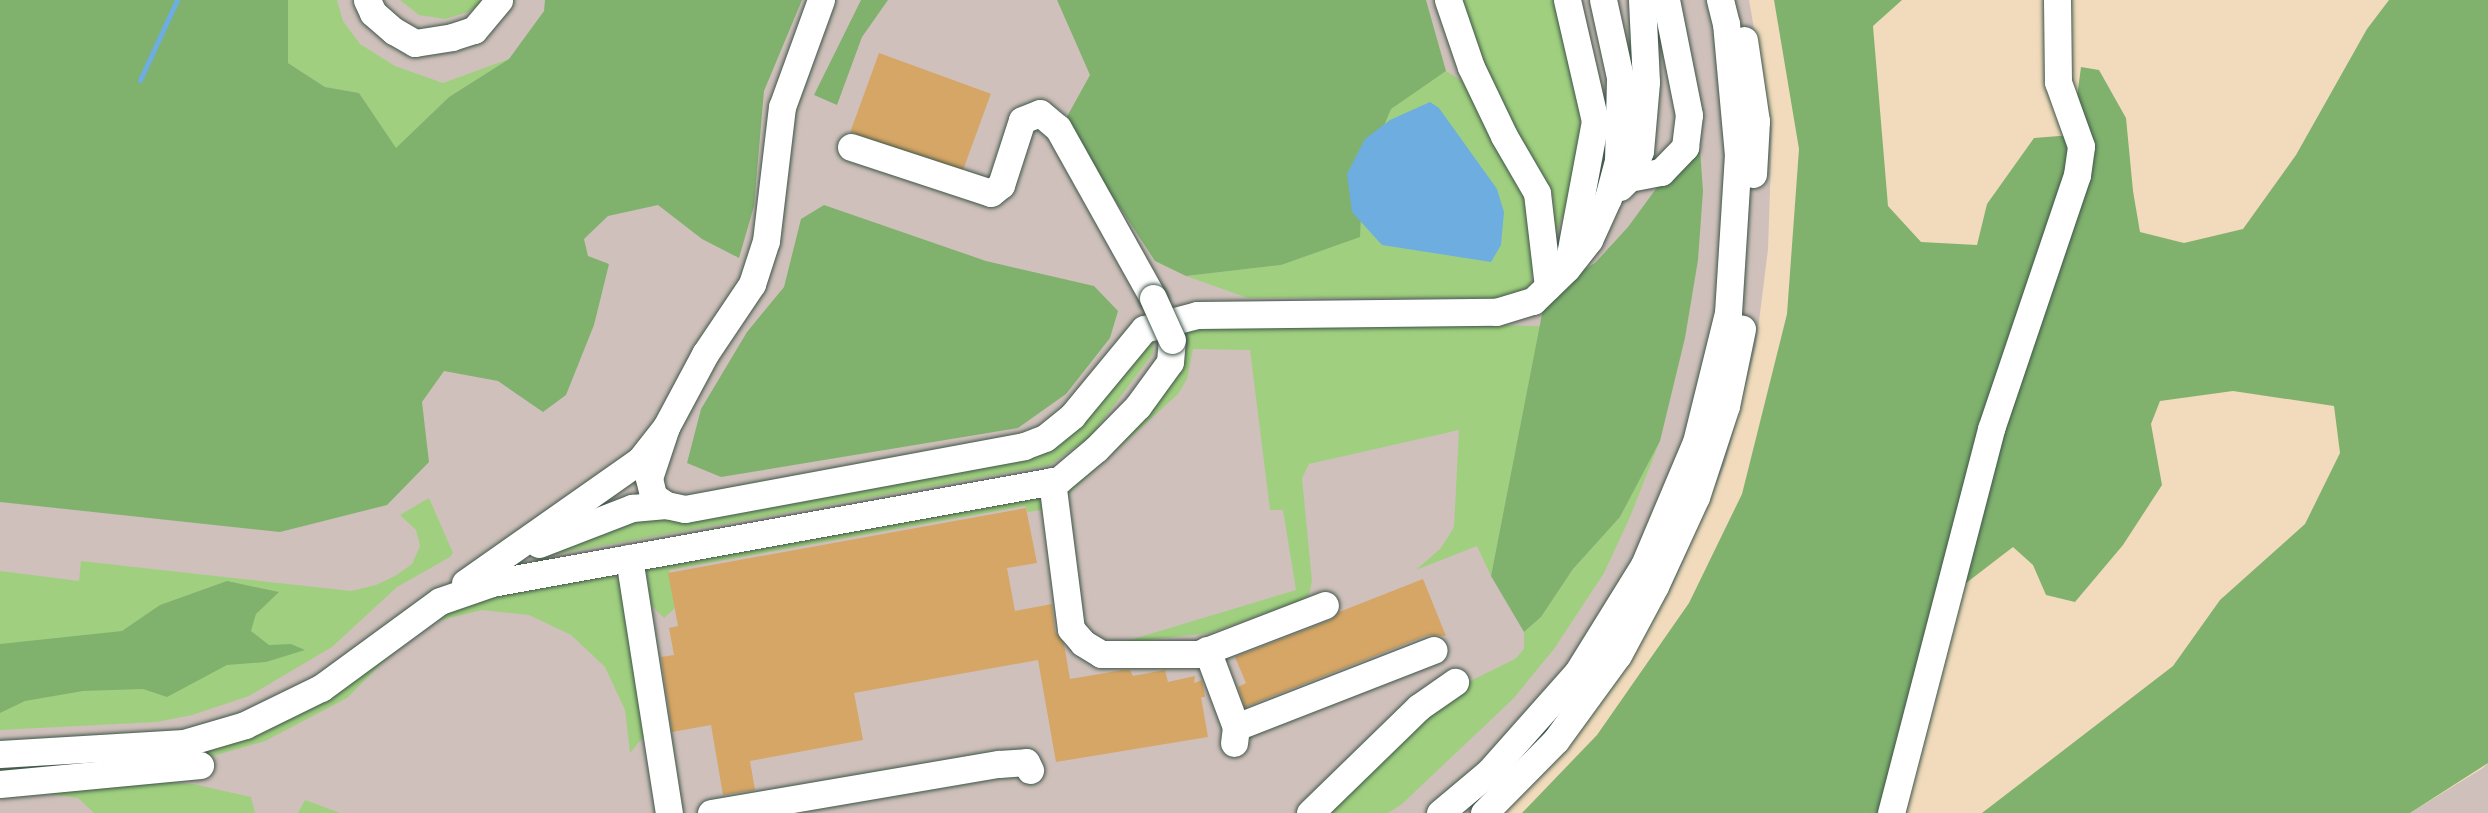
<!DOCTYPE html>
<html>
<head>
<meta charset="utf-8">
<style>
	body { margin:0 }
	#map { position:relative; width:2488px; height:813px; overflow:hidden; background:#f1dbbc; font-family:Cardo,serif }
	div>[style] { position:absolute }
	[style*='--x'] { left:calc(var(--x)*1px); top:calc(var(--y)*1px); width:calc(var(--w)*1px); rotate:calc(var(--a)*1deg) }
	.industrial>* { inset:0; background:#cfc0bb }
	.green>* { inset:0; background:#a0d07f }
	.forest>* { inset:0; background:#80b26e }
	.water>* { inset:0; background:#6dade0 }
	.stream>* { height:5px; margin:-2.5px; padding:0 2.5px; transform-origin:2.5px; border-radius:2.5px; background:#6dade0 }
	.building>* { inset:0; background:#d6a666; transform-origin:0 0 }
	.roads { filter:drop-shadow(0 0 2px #3e5548) drop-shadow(0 0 2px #3e5548) }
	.minor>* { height:27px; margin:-13.5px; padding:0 13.5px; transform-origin:13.5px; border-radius:13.5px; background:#fff }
	.bridges { filter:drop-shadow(0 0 2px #3e5548) drop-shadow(0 0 2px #3e5548) }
	.minor-bridge>* { height:27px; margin:-13.5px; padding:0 13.5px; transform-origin:13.5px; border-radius:13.5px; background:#fff }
	span { translate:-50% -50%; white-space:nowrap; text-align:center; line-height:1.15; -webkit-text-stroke:4.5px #f7f3e8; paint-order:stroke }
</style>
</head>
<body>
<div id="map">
	<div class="industrial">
		<div style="clip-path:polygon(0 0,1749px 0,1772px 130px,1768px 249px,1756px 346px,1725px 464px,1673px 584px,1617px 673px,1498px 813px,0 813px)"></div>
		<div style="clip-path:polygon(2488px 763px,2488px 813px,2410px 813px,2483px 768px)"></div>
	</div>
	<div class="green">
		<div style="clip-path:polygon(288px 0,337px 0,343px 21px,360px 44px,395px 66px,443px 83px,509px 59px,449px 97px,396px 149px,359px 93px,325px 87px,288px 63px)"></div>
		<div style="clip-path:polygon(400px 0,486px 0,468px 12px,445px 19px,419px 15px)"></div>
		<div style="clip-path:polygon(1459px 0,1558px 0,1580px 101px,1581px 169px,1554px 239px,1553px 196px,1492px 88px)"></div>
		<div style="clip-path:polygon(1446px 71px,1462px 81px,1510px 161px,1530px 207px,1533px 262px,1531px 286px,1506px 298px,1248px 298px,1186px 276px,1281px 265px,1363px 175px,1391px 108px)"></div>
		<div style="clip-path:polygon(1204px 320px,1540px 326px,1491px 576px,1477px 546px,1416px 570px,1441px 548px,1454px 527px,1459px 430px,1309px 464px,1302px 478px,1312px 581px,1309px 595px,1304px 599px,1210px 633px,1120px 643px,1296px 590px,1283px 510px,1270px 510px,1250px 350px,1193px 349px,1187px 379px,1178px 394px,1066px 496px,1069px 479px,1087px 463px,1176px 330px)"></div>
		<div style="clip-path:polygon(1154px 335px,1153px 353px,1091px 436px,1050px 465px,545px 556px,635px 522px,648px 510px,1028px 452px)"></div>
		<div style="clip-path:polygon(1660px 441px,1630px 517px,1604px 573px,1554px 649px,1513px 699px,1402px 804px,1388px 813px,1322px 813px,1458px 687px,1515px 659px,1524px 649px,1524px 632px,1541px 617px,1573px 569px,1620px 517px)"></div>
		<div style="clip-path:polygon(1034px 493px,1047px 509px,1028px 512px,1025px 506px,669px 570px,675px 608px,664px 618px,651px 605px,646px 569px,653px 559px)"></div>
		<div style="clip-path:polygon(429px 498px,453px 553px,450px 557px,397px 587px,332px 647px,249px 696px,192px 715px,157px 722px,0 730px,0 571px,79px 581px,81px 561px,351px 591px,376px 585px,395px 576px,412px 564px,420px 546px,416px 530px,400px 515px)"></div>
		<div style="clip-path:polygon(603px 569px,622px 582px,644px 736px,630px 753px,625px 710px,605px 667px,571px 635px,529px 615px,482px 610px,437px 621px,398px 647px,347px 698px,265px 741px,199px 760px,206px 748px,392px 641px,475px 597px)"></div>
		<div style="clip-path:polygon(126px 779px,193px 784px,251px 797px,255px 813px,94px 813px,78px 798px,21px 790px)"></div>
		<div style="clip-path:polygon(305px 800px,340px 813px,298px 813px)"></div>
	</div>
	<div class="forest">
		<div style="clip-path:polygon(0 0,288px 0,288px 63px,325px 87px,359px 93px,396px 148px,449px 97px,509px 59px,544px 11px,545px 0,802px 0,764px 91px,754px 206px,739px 258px,702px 239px,658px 205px,608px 216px,584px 239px,588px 256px,609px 264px,594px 325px,566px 395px,543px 412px,498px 381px,444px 371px,422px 402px,429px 462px,387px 505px,280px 532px,0 502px)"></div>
		<div style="clip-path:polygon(861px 0,888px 0,862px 37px,837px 105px,814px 95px)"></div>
		<div style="clip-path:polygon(1057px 0,1426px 0,1446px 71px,1391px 109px,1363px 175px,1360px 237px,1281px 265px,1186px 276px,1155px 261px,1064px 122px,1090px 75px)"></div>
		<div style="clip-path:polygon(1774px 0,1902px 0,1873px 26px,1888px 206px,1921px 242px,1977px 245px,1987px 204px,2034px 138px,2072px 135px,2081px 67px,2099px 70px,2126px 118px,2133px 191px,2140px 232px,2184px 243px,2243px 229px,2296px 155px,2367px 29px,2389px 0,2488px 0,2488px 763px,2410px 813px,1982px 813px,2173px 666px,2220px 600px,2305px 524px,2340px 453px,2334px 406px,2233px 391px,2160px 401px,2151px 424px,2162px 485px,2123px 545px,2075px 602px,2046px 595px,2033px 565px,2013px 547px,1957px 590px,1886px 813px,1522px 813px,1597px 735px,1689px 603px,1742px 494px,1787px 314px,1799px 149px)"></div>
		<div style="clip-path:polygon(1700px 149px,1703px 191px,1698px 260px,1685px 338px,1660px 441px,1620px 517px,1573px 569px,1541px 617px,1524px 632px,1491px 576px,1543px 309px,1573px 276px,1595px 263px,1628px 227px,1680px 156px)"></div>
		<div style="clip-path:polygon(824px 205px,986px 261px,1094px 286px,1118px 311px,1110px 338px,1066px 394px,1018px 428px,721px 477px,687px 463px,701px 409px,747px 332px,784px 287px,801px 219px)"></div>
		<div style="clip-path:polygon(227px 581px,279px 592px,256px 614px,251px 631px,269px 645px,291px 644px,305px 650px,266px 662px,227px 665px,167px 697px,143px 689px,83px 691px,25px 701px,0 713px,0 644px,122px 631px,160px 605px)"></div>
	</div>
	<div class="water">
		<div style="clip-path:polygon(1430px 102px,1439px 108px,1497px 189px,1504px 212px,1501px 245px,1491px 262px,1382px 245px,1352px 212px,1347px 174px,1365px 139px,1390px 120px)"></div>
	</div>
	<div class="stream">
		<div style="--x:140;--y:80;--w:88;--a:-65.2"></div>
	</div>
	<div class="building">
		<div style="left:879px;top:53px;width:119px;height:84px;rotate:20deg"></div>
		<div style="clip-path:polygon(1026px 508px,1037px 563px,1007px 568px,1015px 611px,1052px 604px,1055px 631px,1064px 644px,1070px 679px,1123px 670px,1130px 670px,1133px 676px,1165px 670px,1168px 682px,1195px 676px,1194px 683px,1202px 680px,1205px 697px,1201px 697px,1208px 737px,1056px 762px,1038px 660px,854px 693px,863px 740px,750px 761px,755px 790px,723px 795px,711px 725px,672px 732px,661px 657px,674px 655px,669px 628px,678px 626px,668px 573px)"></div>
		<div style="clip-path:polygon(1423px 579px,1446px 636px,1428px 635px,1245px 707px,1238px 687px,1246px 683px,1235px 657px,1331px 620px,1339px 612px)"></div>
	</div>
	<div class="roads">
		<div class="minor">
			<div style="--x:367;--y:0;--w:14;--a:65"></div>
			<div style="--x:373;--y:13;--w:28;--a:41"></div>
			<div style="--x:394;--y:31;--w:24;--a:30"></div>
			<div style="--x:415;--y:43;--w:37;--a:-9"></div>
			<div style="--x:452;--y:37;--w:23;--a:-18"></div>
			<div style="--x:474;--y:30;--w:39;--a:-50"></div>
			<div style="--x:1448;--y:0;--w:71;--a:71.1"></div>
			<div style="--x:1471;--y:67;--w:76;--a:64.4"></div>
			<div style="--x:1504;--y:136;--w:66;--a:59.9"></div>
			<div style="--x:1537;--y:193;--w:94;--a:83.3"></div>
			<div style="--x:1567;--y:0;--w:124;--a:77"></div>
			<div style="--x:1595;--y:121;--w:136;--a:100.6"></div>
			<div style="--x:1744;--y:40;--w:82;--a:81.6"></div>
			<div style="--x:1756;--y:121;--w:53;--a:93.2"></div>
			<div style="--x:851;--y:147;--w:147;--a:18.2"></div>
			<div style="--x:991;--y:193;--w:13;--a:-39"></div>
			<div style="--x:1001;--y:185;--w:68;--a:-72.1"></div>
			<div style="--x:1022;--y:120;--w:19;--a:-21"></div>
			<div style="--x:1040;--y:113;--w:23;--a:40"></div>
			<div style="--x:1058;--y:128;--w:195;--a:60.8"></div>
			<div style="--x:1629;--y:178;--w:33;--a:-11"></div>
			<div style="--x:1661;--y:172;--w:35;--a:-46"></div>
			<div style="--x:1685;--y:147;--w:32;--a:-83"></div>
			<div style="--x:1689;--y:115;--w:117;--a:-101.3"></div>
			<div style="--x:1620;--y:187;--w:13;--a:-45"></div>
			<div style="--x:1629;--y:178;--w:29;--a:-68"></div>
			<div style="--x:1640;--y:151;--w:69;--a:-85"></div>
			<div style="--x:1646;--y:82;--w:82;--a:-92.8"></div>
			<div style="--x:666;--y:427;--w:54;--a:108.4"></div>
			<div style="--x:649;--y:478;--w:18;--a:77"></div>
			<div style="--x:653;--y:496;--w:16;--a:35"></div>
			<div style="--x:666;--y:505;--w:19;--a:12"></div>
			<div style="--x:685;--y:509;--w:345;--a:-10.5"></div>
			<div style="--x:1024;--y:446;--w:22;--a:-21"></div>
			<div style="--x:1045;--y:438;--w:35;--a:-39"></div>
			<div style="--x:1072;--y:416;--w:113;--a:-50.4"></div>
			<div style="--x:1144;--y:329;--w:55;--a:-14.8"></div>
			<div style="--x:1197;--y:315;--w:299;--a:-0.6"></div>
			<div style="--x:1496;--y:312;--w:39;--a:-17"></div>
			<div style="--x:1533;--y:301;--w:47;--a:-44.1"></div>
			<div style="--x:1567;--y:268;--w:36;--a:-52"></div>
			<div style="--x:1589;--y:240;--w:46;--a:-65.7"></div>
			<div style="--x:1608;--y:198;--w:38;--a:-75"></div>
			<div style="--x:1618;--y:161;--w:84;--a:-88.6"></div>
			<div style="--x:1620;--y:77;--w:79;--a:-102.4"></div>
			<div style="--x:1052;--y:481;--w:149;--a:82.7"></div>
			<div style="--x:1071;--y:629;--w:18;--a:49"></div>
			<div style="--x:1083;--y:643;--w:21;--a:31"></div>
			<div style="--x:1101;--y:654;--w:97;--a:0"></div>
			<div style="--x:1198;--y:654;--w:136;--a:-21.1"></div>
			<div style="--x:539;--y:544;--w:100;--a:-21.2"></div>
			<div style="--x:632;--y:508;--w:34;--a:-5"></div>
			<div style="--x:629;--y:558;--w:258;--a:81.1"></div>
			<div style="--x:465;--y:583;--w:214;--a:-35.1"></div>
			<div style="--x:640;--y:460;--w:42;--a:-51.8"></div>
			<div style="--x:666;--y:427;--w:83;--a:-61.9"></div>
			<div style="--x:705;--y:354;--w:84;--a:-56.1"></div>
			<div style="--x:752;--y:284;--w:45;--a:-72"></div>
			<div style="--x:766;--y:241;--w:135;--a:-83.2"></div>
			<div style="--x:782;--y:107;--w:114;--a:-70"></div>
			<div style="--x:1207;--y:650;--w:82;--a:69.4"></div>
			<div style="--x:1236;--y:727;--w:16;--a:97"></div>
			<div style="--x:1236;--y:727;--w:212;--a:-21.3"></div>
			<div style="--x:0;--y:754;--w:184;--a:-3.4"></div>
			<div style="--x:184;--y:743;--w:64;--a:-16.4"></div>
			<div style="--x:245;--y:725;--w:85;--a:-26"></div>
			<div style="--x:321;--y:688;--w:147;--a:-36.2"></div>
			<div style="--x:440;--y:601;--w:55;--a:-19.1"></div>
			<div style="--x:492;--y:583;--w:576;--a:-10.3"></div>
			<div style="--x:1059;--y:480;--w:48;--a:-40"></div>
			<div style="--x:1096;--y:449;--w:60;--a:-45.7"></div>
			<div style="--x:1138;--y:406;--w:54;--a:-54"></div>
			<div style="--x:1170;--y:362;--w:22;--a:-85"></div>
			<div style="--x:0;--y:784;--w:201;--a:-5.4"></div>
			<div style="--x:711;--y:813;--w:292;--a:-9.7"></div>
			<div style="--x:999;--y:764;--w:27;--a:-4"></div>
			<div style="--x:1026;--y:762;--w:9;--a:63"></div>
			<div style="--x:1310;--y:813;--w:152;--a:-44.2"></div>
			<div style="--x:1419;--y:707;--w:44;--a:-34.8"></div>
			<div style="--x:1440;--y:813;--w:64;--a:-39.9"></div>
			<div style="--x:1489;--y:772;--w:132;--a:-48.4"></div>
			<div style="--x:1577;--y:673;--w:127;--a:-58.2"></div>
			<div style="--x:1644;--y:565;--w:134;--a:-67.1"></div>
			<div style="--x:1696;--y:442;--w:133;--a:-76.1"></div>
			<div style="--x:1728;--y:313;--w:158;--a:-86.4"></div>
			<div style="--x:1738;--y:155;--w:132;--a:-95.2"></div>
			<div style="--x:1726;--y:24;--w:25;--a:-104"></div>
			<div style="--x:1484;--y:813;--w:103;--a:-45.4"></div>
			<div style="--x:1556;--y:740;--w:105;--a:-53.9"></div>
			<div style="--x:1618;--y:655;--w:78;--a:-61.8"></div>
			<div style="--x:1655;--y:586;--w:98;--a:-65.3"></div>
			<div style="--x:1696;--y:497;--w:96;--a:-71.8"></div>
			<div style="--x:1726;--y:406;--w:79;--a:-78.3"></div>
			<div style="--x:1891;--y:813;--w:397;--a:-75.4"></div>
			<div style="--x:1991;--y:429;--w:268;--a:-71.3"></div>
			<div style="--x:2077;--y:175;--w:29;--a:-82"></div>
			<div style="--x:2081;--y:146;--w:68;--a:-109.8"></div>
			<div style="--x:2058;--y:82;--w:82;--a:-90.7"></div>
		</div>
	</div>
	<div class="bridges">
		<div class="minor-bridge">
			<div style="--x:1153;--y:298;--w:46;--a:65.7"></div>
		</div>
	</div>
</div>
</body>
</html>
